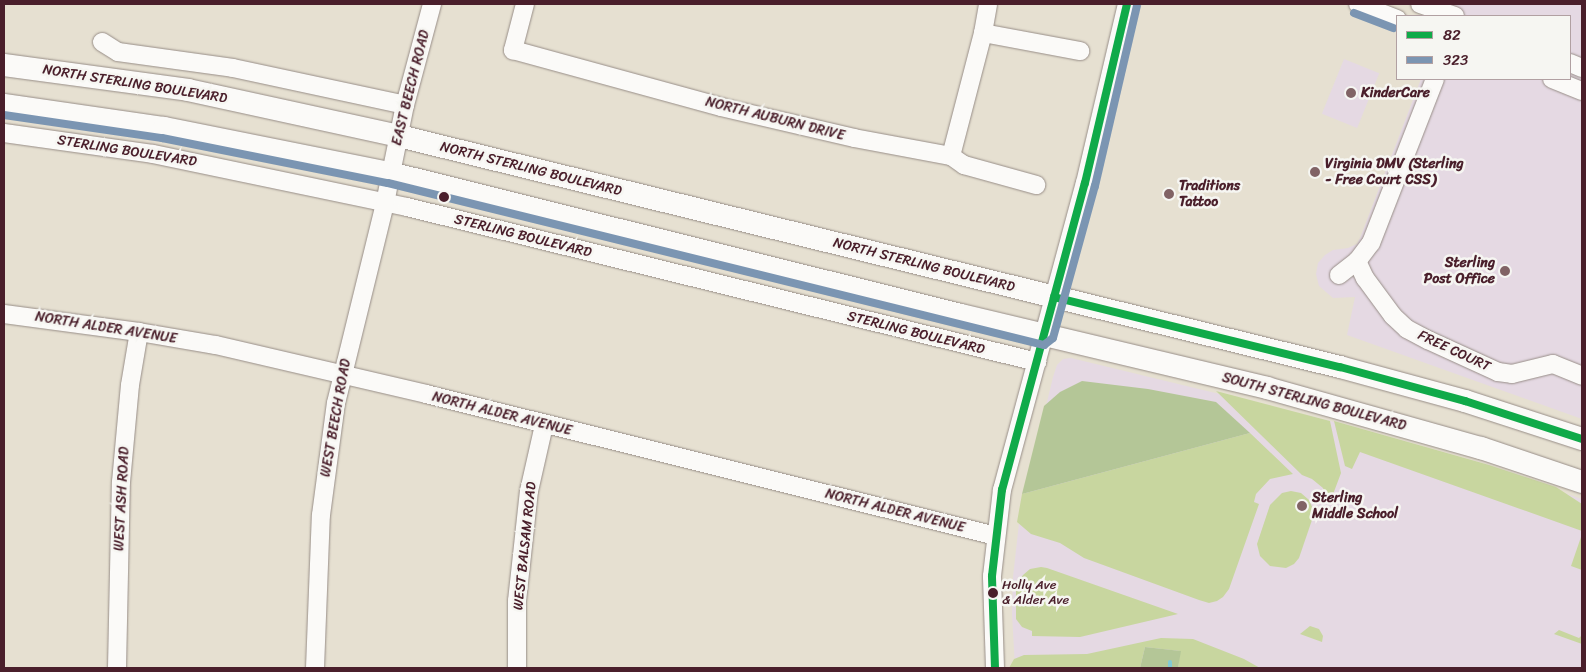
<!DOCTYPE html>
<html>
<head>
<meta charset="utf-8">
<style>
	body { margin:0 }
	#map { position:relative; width:1586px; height:672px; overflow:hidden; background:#e6e0d1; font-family:Sriracha,sans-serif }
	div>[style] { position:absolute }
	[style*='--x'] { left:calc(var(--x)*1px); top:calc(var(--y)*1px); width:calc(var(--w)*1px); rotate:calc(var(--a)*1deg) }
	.built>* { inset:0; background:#e5d9e3; transform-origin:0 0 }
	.green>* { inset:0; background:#c8d69f }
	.forest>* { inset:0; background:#b4c697 }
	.stream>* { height:4px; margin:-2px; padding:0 2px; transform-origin:2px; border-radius:2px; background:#83c9d5 }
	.roads { filter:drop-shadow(0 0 1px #978d87) drop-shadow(0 0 1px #978d87) }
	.minor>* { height:18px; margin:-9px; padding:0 9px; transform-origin:9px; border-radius:9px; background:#fbfaf8 }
	.major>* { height:22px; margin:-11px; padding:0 11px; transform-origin:11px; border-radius:11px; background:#fbfaf8 }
	.bus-1>* { height:8px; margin:-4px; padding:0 4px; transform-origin:4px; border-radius:4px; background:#10aa49 }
	.bus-2>* { height:8px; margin:-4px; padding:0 4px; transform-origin:4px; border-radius:4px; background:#7b95b2 }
	.dots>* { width:14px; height:14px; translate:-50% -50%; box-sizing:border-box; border:2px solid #f6f6f2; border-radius:50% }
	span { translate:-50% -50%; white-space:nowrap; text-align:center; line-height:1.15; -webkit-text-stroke:5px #f6f6f2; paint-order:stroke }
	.bus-label { font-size:13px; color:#4a1f2b }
	.left { translate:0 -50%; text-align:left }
	.street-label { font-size:14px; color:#4a1f2b }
	.poi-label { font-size:14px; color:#4a1f2b; font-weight:700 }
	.right { translate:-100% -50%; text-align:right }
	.frame { position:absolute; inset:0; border:5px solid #4a1f2b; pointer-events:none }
	.legend { position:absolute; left:1396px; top:15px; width:175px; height:65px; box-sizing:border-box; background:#f6f6f2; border:1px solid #b1a0a2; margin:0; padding:6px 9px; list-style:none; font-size:15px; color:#4a1f2b }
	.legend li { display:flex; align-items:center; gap:10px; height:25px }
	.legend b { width:25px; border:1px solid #b1a0a2 }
</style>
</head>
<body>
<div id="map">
	<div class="built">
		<div style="clip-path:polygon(1450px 4px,1582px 4px,1582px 419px,1347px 335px,1355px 297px,1333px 298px,1319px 286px,1316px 274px,1318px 263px,1325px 255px,1333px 250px,1348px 248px,1357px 244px,1360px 238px,1421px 79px,1570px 79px,1570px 16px,1445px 16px)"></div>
		<div style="left:1344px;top:59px;width:38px;height:59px;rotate:22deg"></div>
		<div style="clip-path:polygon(1071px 358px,1323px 419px,1466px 461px,1582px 499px,1582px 668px,1015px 668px,1012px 614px,1013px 577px,1020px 514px,1053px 377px,1057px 365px,1063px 359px)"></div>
	</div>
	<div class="green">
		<div style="clip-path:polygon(1216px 391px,1330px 421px,1341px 473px,1329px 505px,1323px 488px,1312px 479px,1302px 475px)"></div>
		<div style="clip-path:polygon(1334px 421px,1489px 465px,1556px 487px,1582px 504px,1582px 531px,1360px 452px,1352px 469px,1345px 466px)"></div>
		<div style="clip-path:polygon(1250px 433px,1293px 474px,1270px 479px,1256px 494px,1254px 502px,1259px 504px,1229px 589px,1223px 597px,1217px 601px,1209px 603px,1199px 600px,1084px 558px,1060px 543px,1031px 534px,1017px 522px,1022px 494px)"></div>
		<div style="clip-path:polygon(1291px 491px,1301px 493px,1309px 500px,1313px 509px,1313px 517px,1299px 558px,1294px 564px,1286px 568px,1270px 566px,1260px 556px,1257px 544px,1270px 505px,1282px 493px)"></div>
		<div style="clip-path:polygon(1582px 534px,1582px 570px,1571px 566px)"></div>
		<div style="clip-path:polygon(1041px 567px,1047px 568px,1178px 614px,1080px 637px,1032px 636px,1032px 631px,1022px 627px,1016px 619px,1016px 586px,1023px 575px,1030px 569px)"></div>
		<div style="clip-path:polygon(1310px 626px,1319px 629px,1323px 636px,1322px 642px,1300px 634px)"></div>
		<div style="clip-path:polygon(1559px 630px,1579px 638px,1582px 635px,1582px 644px,1554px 634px)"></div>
		<div style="clip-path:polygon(1161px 638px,1193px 639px,1244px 659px,1260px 668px,1178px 668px,1180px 651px,1145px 647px,1140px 668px,1009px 668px,1014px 659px,1024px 655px,1087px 654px)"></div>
	</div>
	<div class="forest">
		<div style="clip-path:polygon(1082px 381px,1148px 389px,1216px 402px,1250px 433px,1022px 494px,1044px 406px,1060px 392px)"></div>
		<div style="clip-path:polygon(1145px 647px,1181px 651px,1178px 668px,1140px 668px)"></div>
	</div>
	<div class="stream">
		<div style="--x:1170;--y:662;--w:6;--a:90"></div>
	</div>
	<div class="roads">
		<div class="minor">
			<div style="--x:525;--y:4;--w:48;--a:104.6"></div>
			<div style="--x:513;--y:50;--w:216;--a:15.3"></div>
			<div style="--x:721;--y:107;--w:137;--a:13.1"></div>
			<div style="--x:854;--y:138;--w:99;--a:10.5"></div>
			<div style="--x:951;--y:156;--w:16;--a:35"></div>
			<div style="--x:964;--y:165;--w:75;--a:15.5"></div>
			<div style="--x:1358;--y:4;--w:42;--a:21"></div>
			<div style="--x:1420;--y:4;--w:37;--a:19"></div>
			<div style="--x:983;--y:33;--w:99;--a:10.5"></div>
			<div style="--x:102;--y:42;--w:19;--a:32"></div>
			<div style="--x:118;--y:52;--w:116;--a:7.9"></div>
			<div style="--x:233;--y:68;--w:176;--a:12.1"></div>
			<div style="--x:1570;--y:63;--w:13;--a:23"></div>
			<div style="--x:1552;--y:79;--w:32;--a:22"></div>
			<div style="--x:4;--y:133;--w:150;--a:8"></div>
			<div style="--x:153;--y:154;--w:259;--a:11.8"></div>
			<div style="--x:407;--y:207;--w:649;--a:13.82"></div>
			<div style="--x:951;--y:156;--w:127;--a:-75.4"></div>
			<div style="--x:983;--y:33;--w:29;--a:-80"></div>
			<div style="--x:1357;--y:261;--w:19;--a:65"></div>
			<div style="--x:1365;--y:278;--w:47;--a:53.6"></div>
			<div style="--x:1393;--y:316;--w:19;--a:43"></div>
			<div style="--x:1407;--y:329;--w:24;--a:28"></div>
			<div style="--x:1428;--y:340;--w:77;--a:24.6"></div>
			<div style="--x:1498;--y:372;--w:14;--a:8"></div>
			<div style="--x:1512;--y:374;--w:42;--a:-13.7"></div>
			<div style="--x:1553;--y:364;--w:31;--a:22"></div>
			<div style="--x:1339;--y:275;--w:24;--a:-38"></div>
			<div style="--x:1358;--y:260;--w:21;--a:-53"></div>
			<div style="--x:1371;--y:243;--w:176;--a:-68.7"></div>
			<div style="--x:4;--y:314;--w:136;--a:7.6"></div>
			<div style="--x:139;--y:332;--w:78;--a:9.6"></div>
			<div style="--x:216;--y:345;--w:216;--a:13.1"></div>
			<div style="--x:426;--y:394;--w:587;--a:13.99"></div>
			<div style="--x:117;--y:668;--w:186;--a:-88.8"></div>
			<div style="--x:121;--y:482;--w:97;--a:-84.7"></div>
			<div style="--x:130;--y:385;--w:54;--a:-80.4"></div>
			<div style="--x:315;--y:668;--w:153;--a:-87.8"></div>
			<div style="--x:321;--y:515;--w:113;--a:-82.4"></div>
			<div style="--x:336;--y:403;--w:206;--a:-76.2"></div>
			<div style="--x:385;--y:203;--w:100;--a:-78.5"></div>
			<div style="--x:405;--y:105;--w:105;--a:-75"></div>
			<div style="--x:517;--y:668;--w:67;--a:-90"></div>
			<div style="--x:517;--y:601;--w:111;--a:-83.8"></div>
			<div style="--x:529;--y:491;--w:68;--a:-77.2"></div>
			<div style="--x:995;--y:668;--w:92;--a:-91.9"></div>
			<div style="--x:992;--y:576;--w:87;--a:-83.4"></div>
			<div style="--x:1002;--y:490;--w:318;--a:-74.9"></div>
			<div style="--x:1085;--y:183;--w:184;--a:-76.8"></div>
		</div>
		<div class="major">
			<div style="--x:4;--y:65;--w:186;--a:7.7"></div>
			<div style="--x:188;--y:90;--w:216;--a:12.3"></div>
			<div style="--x:399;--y:136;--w:969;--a:13.79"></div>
			<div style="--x:1340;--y:367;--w:130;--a:15.2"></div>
			<div style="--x:1465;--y:401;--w:123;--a:18"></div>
			<div style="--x:4;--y:105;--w:162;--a:8.2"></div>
			<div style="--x:164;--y:128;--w:230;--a:11.3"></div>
			<div style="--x:390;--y:173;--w:588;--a:13.97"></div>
			<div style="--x:961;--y:315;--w:315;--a:13.4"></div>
			<div style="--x:1267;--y:388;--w:222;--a:15.7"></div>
			<div style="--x:1481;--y:448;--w:107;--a:18.6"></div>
		</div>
	</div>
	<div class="bus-1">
		<div style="--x:1054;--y:297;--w:294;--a:13.8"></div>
		<div style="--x:1340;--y:367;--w:130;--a:15.2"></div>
		<div style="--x:1465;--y:401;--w:123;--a:18"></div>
		<div style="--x:995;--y:668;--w:92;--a:-91.9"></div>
		<div style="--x:992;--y:576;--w:87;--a:-83.4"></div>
		<div style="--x:1002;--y:490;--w:318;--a:-74.9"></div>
		<div style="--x:1085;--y:183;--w:184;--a:-76.8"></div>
	</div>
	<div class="bus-2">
		<div style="--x:1354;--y:13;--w:42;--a:21"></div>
		<div style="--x:4;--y:115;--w:160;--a:8.3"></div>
		<div style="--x:162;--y:138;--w:230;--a:11.3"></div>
		<div style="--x:388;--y:183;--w:676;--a:13.87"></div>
		<div style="--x:1044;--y:345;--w:11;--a:-38"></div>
		<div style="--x:1053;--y:338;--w:158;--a:-74.6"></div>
		<div style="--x:1095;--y:186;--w:185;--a:-76.9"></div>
	</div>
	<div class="dots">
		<div style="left:1351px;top:93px;background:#816365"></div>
		<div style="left:1315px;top:172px;background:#816365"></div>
		<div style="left:1169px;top:194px;background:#816365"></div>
		<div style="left:444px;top:197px;background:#4a1f2b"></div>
		<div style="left:1505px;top:271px;background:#816365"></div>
		<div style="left:1302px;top:506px;background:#816365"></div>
		<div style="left:993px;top:593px;background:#4a1f2b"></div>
	</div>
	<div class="bus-label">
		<span class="left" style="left:1002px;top:593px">Holly Ave<br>&amp; Alder Ave</span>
	</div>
	<div class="street-label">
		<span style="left:135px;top:84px;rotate:9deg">NORTH STERLING BOULEVARD</span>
		<span style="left:411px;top:88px;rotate:-76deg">EAST BEECH ROAD</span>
		<span style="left:775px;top:119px;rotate:14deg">NORTH AUBURN DRIVE</span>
		<span style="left:127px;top:151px;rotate:9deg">STERLING BOULEVARD</span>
		<span style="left:531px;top:169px;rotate:14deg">NORTH STERLING BOULEVARD</span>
		<span style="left:523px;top:236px;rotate:14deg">STERLING BOULEVARD</span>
		<span style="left:924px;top:265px;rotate:14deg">NORTH STERLING BOULEVARD</span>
		<span style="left:106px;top:328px;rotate:9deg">NORTH ALDER AVENUE</span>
		<span style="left:916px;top:333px;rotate:14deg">STERLING BOULEVARD</span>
		<span style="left:1454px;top:351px;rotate:25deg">FREE COURT</span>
		<span style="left:1314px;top:402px;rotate:15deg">SOUTH STERLING BOULEVARD</span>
		<span style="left:502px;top:414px;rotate:14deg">NORTH ALDER AVENUE</span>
		<span style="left:336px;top:418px;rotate:-80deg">WEST BEECH ROAD</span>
		<span style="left:122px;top:499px;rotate:-87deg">WEST ASH ROAD</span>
		<span style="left:895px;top:511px;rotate:14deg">NORTH ALDER AVENUE</span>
		<span style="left:525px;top:546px;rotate:-84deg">WEST BALSAM ROAD</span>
	</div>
	<div class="poi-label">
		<span class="left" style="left:1361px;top:93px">KinderCare</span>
		<span class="left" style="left:1325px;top:172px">Virginia DMV (Sterling<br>- Free Court CSS)</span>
		<span class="left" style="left:1179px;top:194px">Traditions<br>Tattoo</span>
		<span class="right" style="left:1495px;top:271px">Sterling<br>Post Office</span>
		<span class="left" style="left:1312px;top:506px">Sterling<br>Middle School</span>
	</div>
	<div class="frame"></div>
	<ul class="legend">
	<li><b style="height:6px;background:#10aa49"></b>82</li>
	<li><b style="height:6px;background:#7b95b2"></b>323</li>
	</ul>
</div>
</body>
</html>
